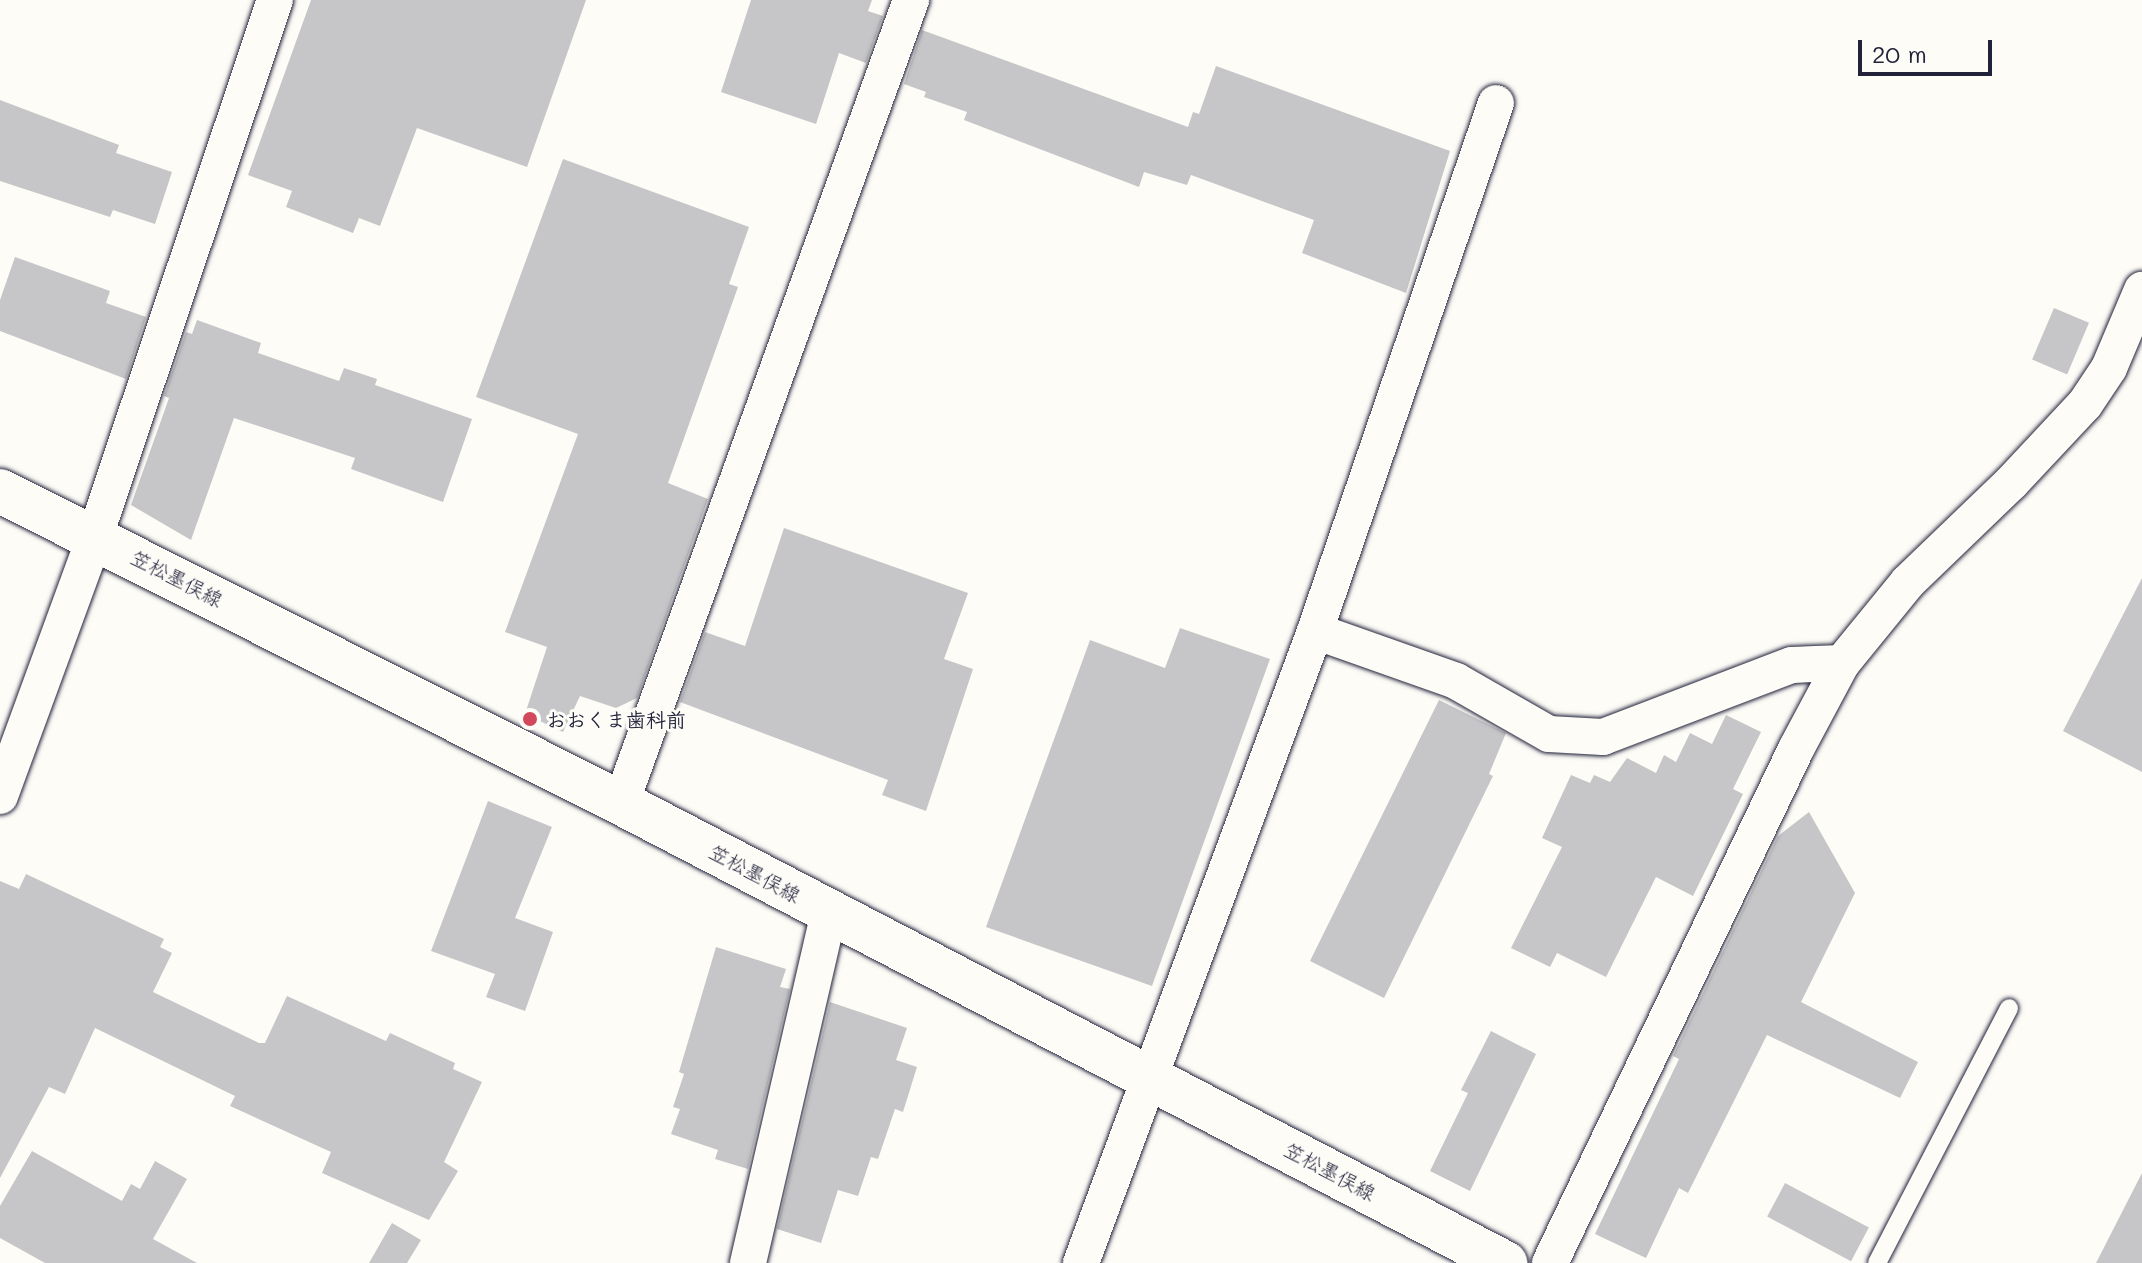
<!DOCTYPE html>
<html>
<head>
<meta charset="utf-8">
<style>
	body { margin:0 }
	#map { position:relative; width:2142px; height:1263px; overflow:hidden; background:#fdfcf7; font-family:Mali,"Klee One",sans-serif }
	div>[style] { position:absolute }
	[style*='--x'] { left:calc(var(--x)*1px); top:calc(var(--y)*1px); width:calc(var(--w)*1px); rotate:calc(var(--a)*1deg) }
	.building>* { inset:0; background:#c6c6c8; transform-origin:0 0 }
	.roads { filter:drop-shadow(0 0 2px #22223b) drop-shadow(0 0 2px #22223b) }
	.lane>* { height:18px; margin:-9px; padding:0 9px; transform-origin:9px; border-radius:9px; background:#fdfcf7 }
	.street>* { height:36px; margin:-18px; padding:0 18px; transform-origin:18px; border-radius:18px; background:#fdfcf7 }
	.secondary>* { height:44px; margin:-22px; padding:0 22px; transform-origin:22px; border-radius:22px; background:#fdfcf7 }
	.dots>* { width:22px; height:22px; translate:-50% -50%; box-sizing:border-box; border:4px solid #fdfcf7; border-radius:50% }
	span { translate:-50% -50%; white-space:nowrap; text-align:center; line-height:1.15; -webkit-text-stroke:6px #fdfcf7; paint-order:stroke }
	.street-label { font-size:20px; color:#22223b }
	.poi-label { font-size:20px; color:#22223b; font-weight:700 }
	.left { translate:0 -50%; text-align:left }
	.scale { position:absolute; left:1858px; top:40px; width:134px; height:36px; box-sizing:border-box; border:4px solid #22223b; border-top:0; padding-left:10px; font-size:24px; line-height:28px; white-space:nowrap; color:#22223b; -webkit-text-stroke:6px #fdfcf7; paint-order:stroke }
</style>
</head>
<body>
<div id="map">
	<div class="building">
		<div style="clip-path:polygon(311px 0,586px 0,527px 167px,417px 128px,380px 226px,359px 218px,353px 233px,286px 207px,292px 191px,248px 175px)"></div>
		<div style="clip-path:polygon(751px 0,872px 0,868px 11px,883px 16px,866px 63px,839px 53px,816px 124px,721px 92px)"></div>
		<div style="clip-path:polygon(922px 30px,1188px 127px,1193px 112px,1199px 114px,1216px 66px,1450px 151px,1406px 293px,1302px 253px,1314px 220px,1191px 175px,1187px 185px,1144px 172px,1139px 187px,964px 120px,967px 112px,924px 97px,926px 92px,904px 84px)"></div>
		<div style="clip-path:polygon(0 100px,119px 145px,116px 153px,172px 172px,155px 224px,113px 210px,110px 217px,0 181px)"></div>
		<div style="clip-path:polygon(563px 159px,749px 227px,729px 284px,738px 287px,668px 483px,708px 499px,637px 698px,616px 708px,580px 696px,563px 732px,525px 714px,547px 647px,505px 632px,578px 434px,476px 397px)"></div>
		<div style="clip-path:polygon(15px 257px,110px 291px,106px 303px,146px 317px,126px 379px,0 331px,0 300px)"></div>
		<div style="left:2054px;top:308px;width:38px;height:56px;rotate:23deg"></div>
		<div style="clip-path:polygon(197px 320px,261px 343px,258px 353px,339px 381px,344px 368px,377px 379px,375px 385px,472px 419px,443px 502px,351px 469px,355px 458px,234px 418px,191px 540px,131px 505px,169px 398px,164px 396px,186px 332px,192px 334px)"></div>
		<div style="clip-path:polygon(784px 528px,968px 593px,944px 659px,973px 669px,926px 811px,882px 795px,888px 780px,680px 702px,705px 632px,745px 646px)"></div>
		<div style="clip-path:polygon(2142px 578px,2142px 772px,2063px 731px)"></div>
		<div style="clip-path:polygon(1180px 628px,1270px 659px,1152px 986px,986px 927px,1090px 640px,1165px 668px)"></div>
		<div style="clip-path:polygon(1439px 700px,1506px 733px,1489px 774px,1493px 776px,1384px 998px,1310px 961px)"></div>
		<div style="clip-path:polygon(1726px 715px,1761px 732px,1733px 789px,1743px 794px,1693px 896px,1656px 877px,1606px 977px,1557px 953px,1550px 967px,1511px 948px,1562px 847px,1542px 838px,1571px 775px,1590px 783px,1594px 775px,1610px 782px,1627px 758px,1656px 773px,1664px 755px,1676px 762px,1690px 733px,1712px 744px)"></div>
		<div style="clip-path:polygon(488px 801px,552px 827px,515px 918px,553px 932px,525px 1011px,486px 997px,495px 974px,431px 951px)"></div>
		<div style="clip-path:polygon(1809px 812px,1855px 893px,1801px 1002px,1918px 1062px,1900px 1098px,1767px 1035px,1688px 1193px,1679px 1188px,1646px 1258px,1595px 1234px,1679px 1059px,1673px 1056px,1778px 836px)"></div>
		<div style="clip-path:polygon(26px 874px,164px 939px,160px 947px,172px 953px,153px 992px,259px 1043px,265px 1043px,287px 996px,386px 1041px,390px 1033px,455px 1063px,453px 1069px,482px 1082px,444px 1162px,458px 1171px,429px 1220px,322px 1173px,331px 1152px,230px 1106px,235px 1096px,95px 1028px,65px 1094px,49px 1087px,0 1178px,0 881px,19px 889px)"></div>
		<div style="clip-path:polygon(716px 947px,786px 969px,780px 987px,790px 989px,748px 1169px,715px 1159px,718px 1150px,671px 1134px,680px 1109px,673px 1107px,684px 1074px,679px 1072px)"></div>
		<div style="clip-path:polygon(830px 1002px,907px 1028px,896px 1060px,917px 1067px,903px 1112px,895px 1109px,878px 1159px,871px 1157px,858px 1196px,838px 1190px,821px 1243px,777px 1229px)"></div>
		<div style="clip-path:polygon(1491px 1031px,1536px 1054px,1470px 1191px,1430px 1171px,1468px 1093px,1461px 1090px)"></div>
		<div style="clip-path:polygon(32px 1151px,122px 1201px,131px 1184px,140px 1189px,155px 1161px,187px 1179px,153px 1239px,197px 1263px,45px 1263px,0 1238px,0 1206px)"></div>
		<div style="clip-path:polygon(2142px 1173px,2142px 1263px,2096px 1263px)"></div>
		<div style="left:1785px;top:1183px;width:95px;height:38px;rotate:28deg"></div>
		<div style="clip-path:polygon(392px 1223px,421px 1240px,407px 1263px,369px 1263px)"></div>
	</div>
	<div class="roads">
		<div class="lane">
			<div style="--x:1877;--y:1263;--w:287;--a:-62.6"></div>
		</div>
		<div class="street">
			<div style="--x:1315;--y:631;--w:150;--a:19.5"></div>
			<div style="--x:1456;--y:681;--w:107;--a:29.7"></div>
			<div style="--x:1549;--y:734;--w:54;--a:3.2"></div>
			<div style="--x:1603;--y:737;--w:202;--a:-20.9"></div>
			<div style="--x:1792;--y:665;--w:50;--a:-2.3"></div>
			<div style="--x:0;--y:796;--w:277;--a:-69.9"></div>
			<div style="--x:95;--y:536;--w:565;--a:-71.44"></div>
			<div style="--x:621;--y:803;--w:854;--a:-70.14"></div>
			<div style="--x:748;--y:1263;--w:360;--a:-77"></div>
			<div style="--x:1081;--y:1263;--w:674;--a:-69.68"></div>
			<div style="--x:1315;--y:631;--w:558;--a:-71.08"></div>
			<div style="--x:1550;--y:1263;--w:570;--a:-64.42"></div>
			<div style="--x:1796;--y:749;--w:98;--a:-61.9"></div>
			<div style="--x:1842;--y:663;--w:104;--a:-50.8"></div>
			<div style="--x:1908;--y:582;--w:143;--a:-43.9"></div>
			<div style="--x:2011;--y:483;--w:108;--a:-46.9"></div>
			<div style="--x:2085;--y:404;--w:43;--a:-56.3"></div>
			<div style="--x:2109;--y:368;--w:85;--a:-67.1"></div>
		</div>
		<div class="secondary">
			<div style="--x:0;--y:491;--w:695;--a:26.68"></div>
			<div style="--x:621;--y:803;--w:997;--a:27.49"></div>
		</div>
	</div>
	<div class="dots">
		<div style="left:530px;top:719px;background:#d1495b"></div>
	</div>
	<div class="street-label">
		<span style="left:177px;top:578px;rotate:27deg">笠松墨俣線</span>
		<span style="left:755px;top:873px;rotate:28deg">笠松墨俣線</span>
		<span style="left:1330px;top:1171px;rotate:28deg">笠松墨俣線</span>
	</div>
	<div class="poi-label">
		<span class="left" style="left:546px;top:719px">おおくま歯科前</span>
	</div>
	<div class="scale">20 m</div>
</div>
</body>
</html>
